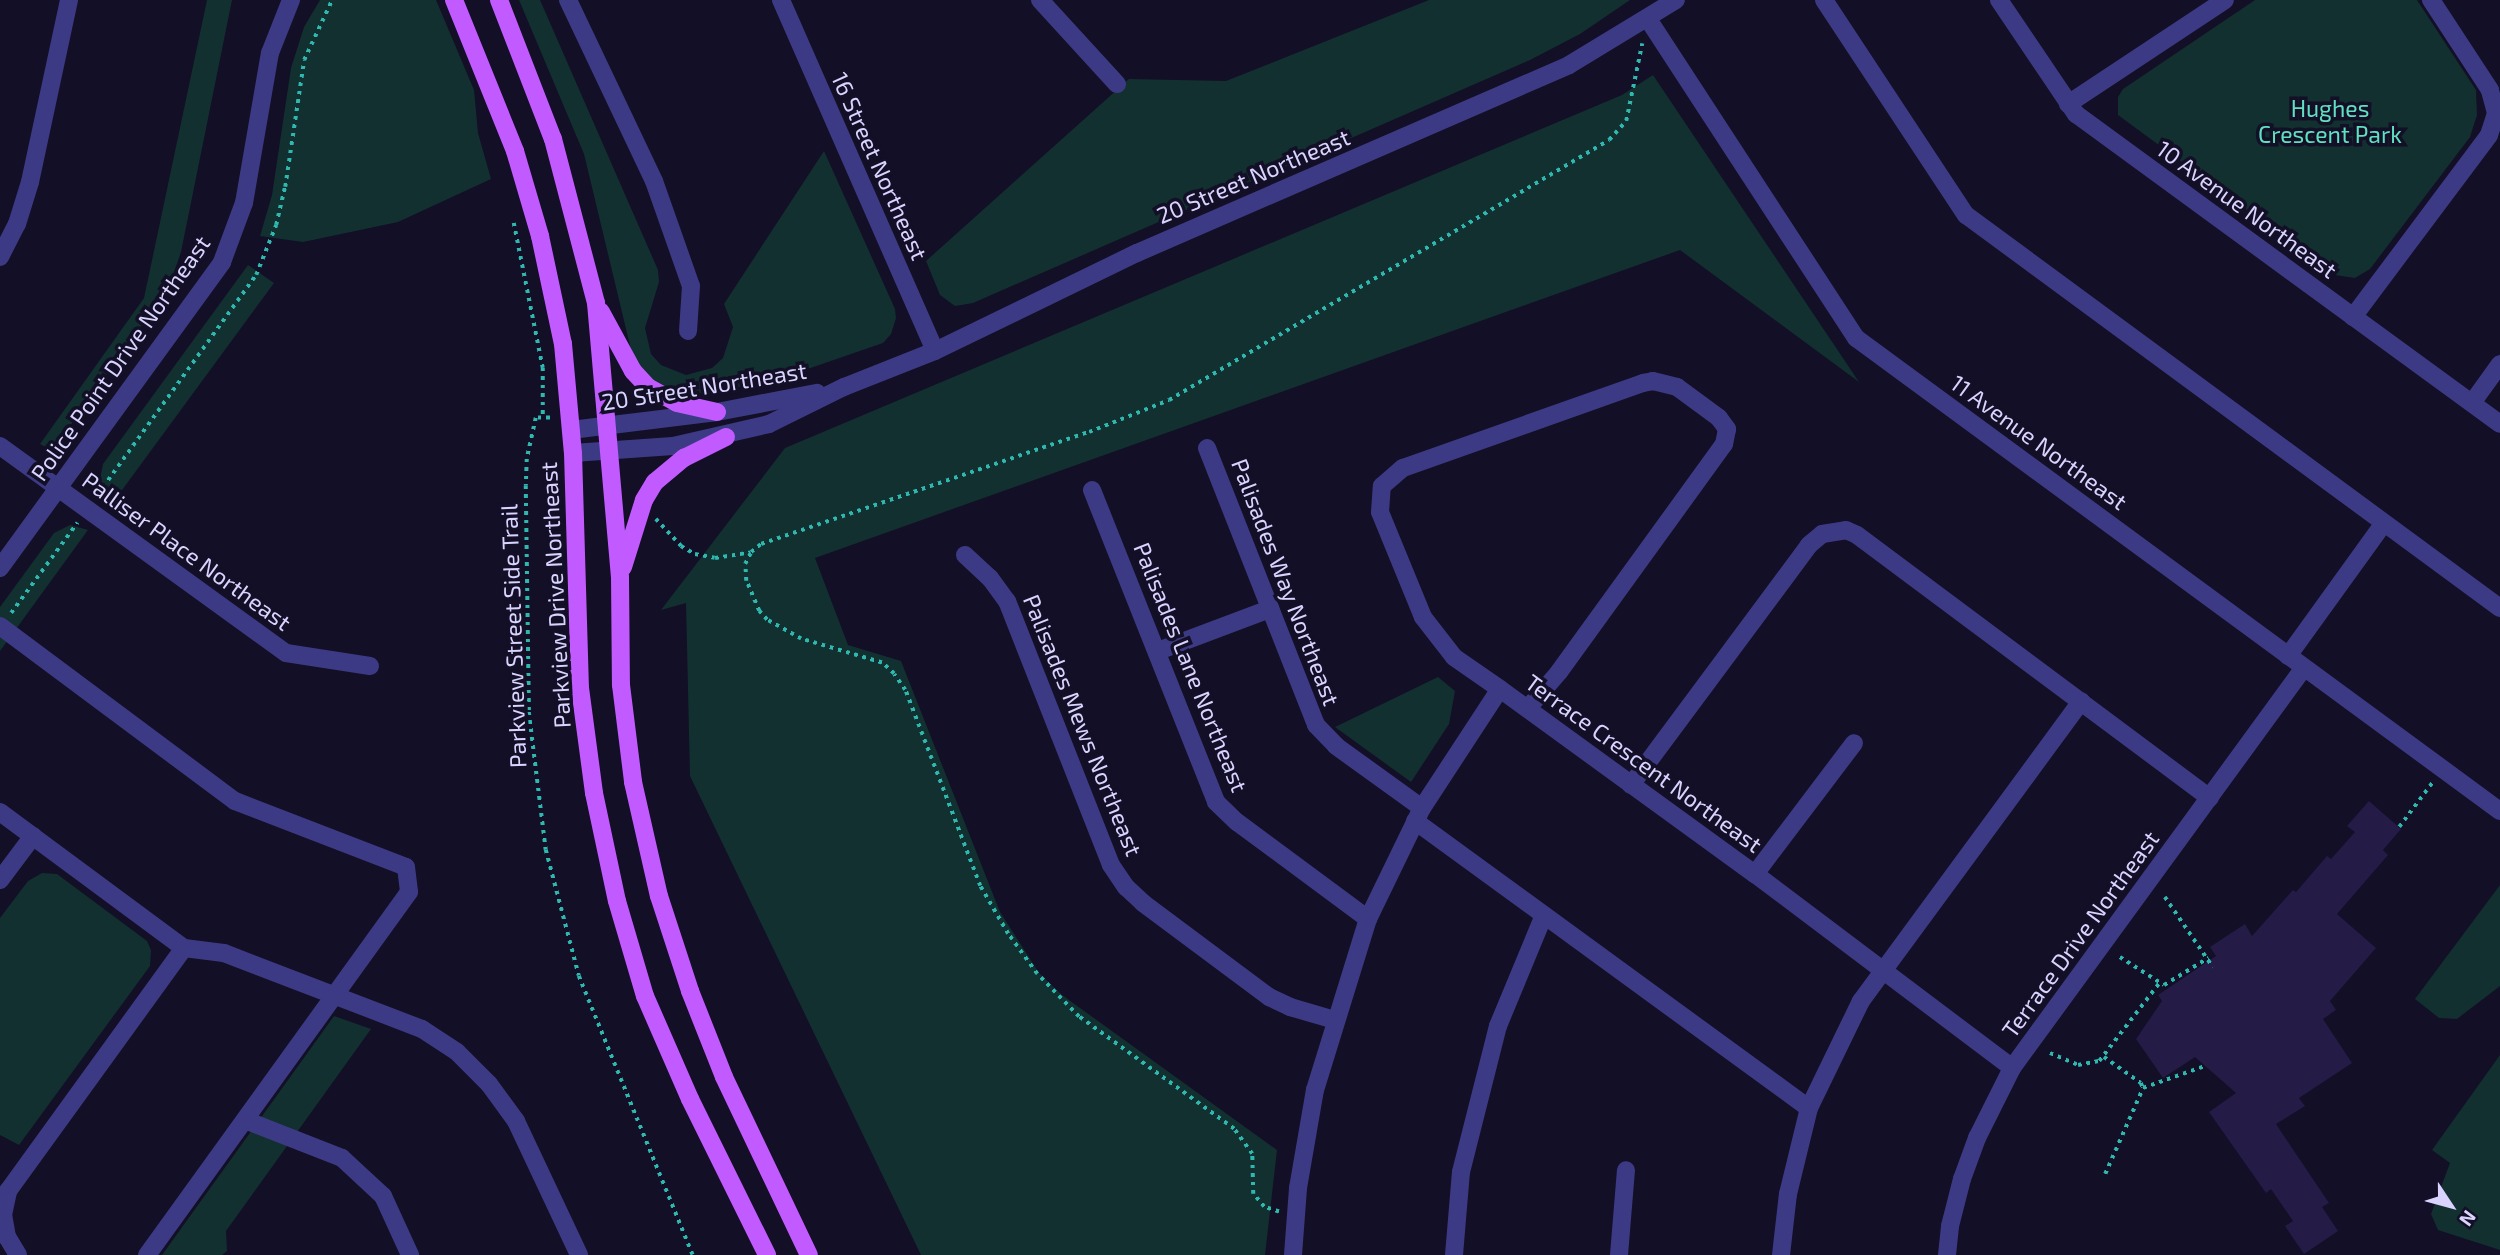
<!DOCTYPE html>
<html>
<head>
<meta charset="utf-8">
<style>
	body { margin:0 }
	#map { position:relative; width:2500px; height:1255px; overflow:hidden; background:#130f26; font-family:"Exo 2",sans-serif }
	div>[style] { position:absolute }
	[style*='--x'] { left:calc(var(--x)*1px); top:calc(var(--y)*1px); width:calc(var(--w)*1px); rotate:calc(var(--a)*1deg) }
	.green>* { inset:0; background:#12302f }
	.building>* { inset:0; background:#241b47 }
	.path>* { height:3.5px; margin-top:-1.75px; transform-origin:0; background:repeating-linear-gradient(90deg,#2fb8b0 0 3.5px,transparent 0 8.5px) }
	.minor>* { height:18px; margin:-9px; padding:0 9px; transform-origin:9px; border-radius:9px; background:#3d3a85 }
	.major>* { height:18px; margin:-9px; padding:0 9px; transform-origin:9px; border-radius:9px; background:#c25bff }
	span { translate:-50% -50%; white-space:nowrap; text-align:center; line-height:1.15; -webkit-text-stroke:7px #130f26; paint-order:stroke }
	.park-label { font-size:23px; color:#5fe0c0 }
	.street-label { font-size:23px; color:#d9d4ff }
	.north { position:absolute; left:2416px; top:1171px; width:70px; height:70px; -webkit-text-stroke:5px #130f26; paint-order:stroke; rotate:126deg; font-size:19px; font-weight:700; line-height:28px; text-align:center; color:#d9d4ff }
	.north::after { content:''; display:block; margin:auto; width:24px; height:32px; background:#d9d4ff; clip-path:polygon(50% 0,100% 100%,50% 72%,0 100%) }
</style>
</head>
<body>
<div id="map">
	<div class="green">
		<div style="clip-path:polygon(207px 0,232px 0,181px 252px,169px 287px,55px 447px,49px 449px,40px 444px,144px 298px)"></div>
		<div style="clip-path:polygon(320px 0,436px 0,474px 90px,478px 133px,491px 179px,398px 222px,303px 242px,260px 236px,272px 195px,291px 68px,304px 27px)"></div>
		<div style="clip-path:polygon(519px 0,540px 0,658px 270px,659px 282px,645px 328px,651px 354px,661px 365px,686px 375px,712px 368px,723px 358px,733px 327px,724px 304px,824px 151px,895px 309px,896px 318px,891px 334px,883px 343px,796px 373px,723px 391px,690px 394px,667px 389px,649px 377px,633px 358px,584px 154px)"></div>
		<div style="clip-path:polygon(1429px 0,1630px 0,1580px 34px,1530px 60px,973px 303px,955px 306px,940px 295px,926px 261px,1129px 79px,1226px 81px)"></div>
		<div style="clip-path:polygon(2255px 0,2417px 0,2476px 90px,2477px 115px,2470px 137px,2370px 269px,2355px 278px,2335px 275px,2118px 115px,2118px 97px,2123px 89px)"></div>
		<div style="clip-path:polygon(1653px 75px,1859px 382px,1680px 250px,815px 558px,848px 645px,901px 661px,1000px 912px,1039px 973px,1062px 995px,1277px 1150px,1265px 1255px,921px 1255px,690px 776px,686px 603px,661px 610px,785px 448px,1622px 95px)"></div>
		<div style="clip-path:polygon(248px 265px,274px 283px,114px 501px,99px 484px,103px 464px)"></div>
		<div style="clip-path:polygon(70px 525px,88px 530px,0 651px,0 607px,54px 533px)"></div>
		<div style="clip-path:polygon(1438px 677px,1455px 691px,1449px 724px,1411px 782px,1335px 727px)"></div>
		<div style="clip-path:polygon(42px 873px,57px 874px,147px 941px,151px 950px,150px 966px,19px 1145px,0 1135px,0 918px,28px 881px)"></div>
		<div style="clip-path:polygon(2500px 885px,2500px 986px,2457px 1019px,2439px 1018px,2415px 999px)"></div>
		<div style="clip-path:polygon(334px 1016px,371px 1029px,226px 1231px,227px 1251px,222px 1255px,162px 1255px)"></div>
		<div style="clip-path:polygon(2500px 1055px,2500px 1250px,2438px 1230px,2431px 1214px,2450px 1163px,2432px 1150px)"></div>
	</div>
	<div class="building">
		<div style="clip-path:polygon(2369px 801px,2401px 829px,2383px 850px,2388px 855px,2337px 914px,2376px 948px,2330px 1001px,2336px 1010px,2323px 1019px,2352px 1063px,2299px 1098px,2305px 1106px,2276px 1124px,2329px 1203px,2322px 1207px,2338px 1231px,2304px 1254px,2285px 1226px,2293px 1221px,2271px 1189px,2266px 1193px,2209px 1112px,2236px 1093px,2195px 1057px,2163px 1078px,2136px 1039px,2162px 1001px,2158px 995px,2216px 956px,2210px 947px,2245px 924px,2252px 936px,2293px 890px,2296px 892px,2327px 856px,2331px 859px,2355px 832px,2347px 826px)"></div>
	</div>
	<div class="path">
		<div style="--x:514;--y:223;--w:148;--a:78.7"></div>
		<div style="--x:543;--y:368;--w:50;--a:90"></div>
		<div style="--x:550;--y:418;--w:14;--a:180"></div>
		<div style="--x:536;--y:418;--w:42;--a:102.4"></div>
		<div style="--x:527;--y:459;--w:27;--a:92"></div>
		<div style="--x:526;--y:486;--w:226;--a:89.2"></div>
		<div style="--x:529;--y:712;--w:139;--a:83"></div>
		<div style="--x:546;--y:850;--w:130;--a:75.3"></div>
		<div style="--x:579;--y:976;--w:301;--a:67.8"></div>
		<div style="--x:98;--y:494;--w:270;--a:-54.2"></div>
		<div style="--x:256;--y:275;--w:54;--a:-68.2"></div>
		<div style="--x:276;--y:225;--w:39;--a:-77"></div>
		<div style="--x:285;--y:187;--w:128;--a:-81.5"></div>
		<div style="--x:304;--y:60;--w:66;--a:-65"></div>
		<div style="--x:656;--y:519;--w:37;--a:47"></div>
		<div style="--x:681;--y:546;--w:16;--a:30"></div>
		<div style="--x:695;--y:554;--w:20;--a:11"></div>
		<div style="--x:715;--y:558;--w:36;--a:-9"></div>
		<div style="--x:11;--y:613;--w:112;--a:-53.7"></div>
		<div style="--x:2399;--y:827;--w:55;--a:-53.1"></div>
		<div style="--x:2165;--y:897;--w:85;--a:55.6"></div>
		<div style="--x:2120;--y:957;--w:52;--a:32.5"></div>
		<div style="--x:2164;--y:985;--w:52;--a:-31.5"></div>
		<div style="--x:2050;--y:1053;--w:30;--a:23"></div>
		<div style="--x:2078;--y:1065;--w:21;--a:-11"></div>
		<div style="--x:2099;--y:1061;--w:100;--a:-52.3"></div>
		<div style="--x:2104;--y:1057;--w:45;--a:35.1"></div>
		<div style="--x:2141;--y:1083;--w:5;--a:68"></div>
		<div style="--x:2105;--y:1174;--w:94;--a:-66.2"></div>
		<div style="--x:2143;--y:1088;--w:66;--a:-19.5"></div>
		<div style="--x:1279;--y:1212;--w:16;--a:-162"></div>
		<div style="--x:1264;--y:1207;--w:17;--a:-130"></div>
		<div style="--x:1253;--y:1194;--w:40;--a:-91.4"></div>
		<div style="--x:1252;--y:1154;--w:31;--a:-126"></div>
		<div style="--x:1234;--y:1129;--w:191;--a:-144.1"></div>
		<div style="--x:1079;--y:1017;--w:60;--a:-134.3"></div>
		<div style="--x:1037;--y:974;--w:49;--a:-125.9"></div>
		<div style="--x:1008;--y:934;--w:56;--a:-120.3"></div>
		<div style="--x:980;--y:886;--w:210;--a:-110.9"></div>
		<div style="--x:905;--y:690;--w:19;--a:-125"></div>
		<div style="--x:894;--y:674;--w:16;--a:-137"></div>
		<div style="--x:882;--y:663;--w:84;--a:-163.5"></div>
		<div style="--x:801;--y:639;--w:39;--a:-151"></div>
		<div style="--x:767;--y:620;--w:12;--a:-132"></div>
		<div style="--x:759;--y:611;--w:33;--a:-113"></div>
		<div style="--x:746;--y:581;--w:17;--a:-93"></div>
		<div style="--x:745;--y:564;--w:13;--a:-63"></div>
		<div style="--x:751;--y:552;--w:13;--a:-39"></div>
		<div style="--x:761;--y:544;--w:347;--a:-18.9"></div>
		<div style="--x:1089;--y:432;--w:86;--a:-21.8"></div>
		<div style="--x:1169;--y:400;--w:511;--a:-30.58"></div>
		<div style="--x:1609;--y:140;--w:25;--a:-48"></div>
		<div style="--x:1626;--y:121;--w:79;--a:-78.3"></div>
	</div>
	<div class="minor">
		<div style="--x:568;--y:0;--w:200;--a:64.6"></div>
		<div style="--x:654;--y:181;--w:111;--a:70.6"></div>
		<div style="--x:691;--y:286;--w:45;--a:93.8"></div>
		<div style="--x:781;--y:0;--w:383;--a:66.3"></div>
		<div style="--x:1040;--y:0;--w:114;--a:47.5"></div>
		<div style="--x:1824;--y:0;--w:258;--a:56.6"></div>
		<div style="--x:1966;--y:215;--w:663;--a:36.35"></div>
		<div style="--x:1999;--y:0;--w:138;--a:56"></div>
		<div style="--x:2076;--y:114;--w:525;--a:36.17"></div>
		<div style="--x:1648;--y:19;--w:381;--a:56.9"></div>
		<div style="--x:1856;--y:338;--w:799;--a:36.3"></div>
		<div style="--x:2068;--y:104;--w:188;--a:-33.5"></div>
		<div style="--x:0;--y:257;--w:37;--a:-63"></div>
		<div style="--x:17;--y:224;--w:44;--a:-72.8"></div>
		<div style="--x:30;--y:182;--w:186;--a:-77.9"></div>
		<div style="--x:2353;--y:317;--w:227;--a:-53.2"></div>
		<div style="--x:2489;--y:135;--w:23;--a:-72"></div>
		<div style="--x:2496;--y:113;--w:24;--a:-105"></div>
		<div style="--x:2490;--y:90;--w:108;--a:-123.2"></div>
		<div style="--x:2472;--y:403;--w:48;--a:-54.3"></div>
		<div style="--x:571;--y:430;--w:147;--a:-7"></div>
		<div style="--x:717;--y:412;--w:102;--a:-10.8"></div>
		<div style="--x:0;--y:446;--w:353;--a:35.9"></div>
		<div style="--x:286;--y:653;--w:85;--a:8.8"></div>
		<div style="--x:1207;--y:448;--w:298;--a:68.5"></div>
		<div style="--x:1316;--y:725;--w:29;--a:46"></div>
		<div style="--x:1336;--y:746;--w:106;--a:35.8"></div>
		<div style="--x:573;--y:453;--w:100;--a:-4"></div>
		<div style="--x:673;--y:446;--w:98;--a:-12.9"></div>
		<div style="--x:769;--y:424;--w:84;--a:-26.3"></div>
		<div style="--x:844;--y:387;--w:98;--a:-21.6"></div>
		<div style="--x:935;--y:351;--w:225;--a:-25.9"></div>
		<div style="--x:1137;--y:253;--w:471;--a:-23.5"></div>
		<div style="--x:1569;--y:65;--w:125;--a:-31.3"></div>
		<div style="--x:1092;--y:490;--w:336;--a:68.3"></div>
		<div style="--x:1216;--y:802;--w:29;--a:44"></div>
		<div style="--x:1237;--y:822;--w:163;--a:36.5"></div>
		<div style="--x:965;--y:555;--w:34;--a:43"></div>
		<div style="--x:990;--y:578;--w:29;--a:54"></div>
		<div style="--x:1007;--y:601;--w:284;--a:68.5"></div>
		<div style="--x:1111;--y:865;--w:27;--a:56"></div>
		<div style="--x:1126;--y:887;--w:23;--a:43"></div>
		<div style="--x:1143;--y:903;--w:157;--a:36.7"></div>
		<div style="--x:1269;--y:997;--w:23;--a:25"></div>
		<div style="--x:1290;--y:1007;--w:47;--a:16.1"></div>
		<div style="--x:0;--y:568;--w:378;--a:-54"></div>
		<div style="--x:222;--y:262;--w:63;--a:-69.6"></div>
		<div style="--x:244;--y:203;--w:152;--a:-80.2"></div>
		<div style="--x:270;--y:53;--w:57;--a:-68.4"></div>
		<div style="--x:0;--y:626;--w:293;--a:36.7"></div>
		<div style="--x:235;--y:801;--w:183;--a:21.1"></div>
		<div style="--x:406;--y:867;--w:25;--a:83"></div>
		<div style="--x:409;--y:892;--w:448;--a:125.8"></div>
		<div style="--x:1158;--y:651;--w:120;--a:-20.6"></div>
		<div style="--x:2288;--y:656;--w:164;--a:-54.2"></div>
		<div style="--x:1500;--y:689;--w:56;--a:-145.2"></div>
		<div style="--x:1454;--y:657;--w:51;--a:-127.8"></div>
		<div style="--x:1423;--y:617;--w:113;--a:-112.3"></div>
		<div style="--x:1380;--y:512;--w:26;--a:-86"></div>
		<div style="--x:1382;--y:486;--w:28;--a:-41"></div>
		<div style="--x:1403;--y:468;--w:255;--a:-19.5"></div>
		<div style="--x:1643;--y:383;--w:10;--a:-11"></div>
		<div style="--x:1653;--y:381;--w:25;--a:14"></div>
		<div style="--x:1677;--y:387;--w:52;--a:36.4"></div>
		<div style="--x:1719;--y:418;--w:14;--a:54"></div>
		<div style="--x:1727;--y:429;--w:15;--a:101"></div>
		<div style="--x:1724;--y:444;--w:281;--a:125.9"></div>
		<div style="--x:1559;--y:672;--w:48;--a:130.7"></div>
		<div style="--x:1631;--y:785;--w:299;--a:-53.4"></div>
		<div style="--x:1809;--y:545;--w:17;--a:-40"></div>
		<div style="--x:1822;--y:534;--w:24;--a:-9"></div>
		<div style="--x:1846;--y:530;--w:12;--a:24"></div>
		<div style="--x:1857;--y:535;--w:440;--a:36.7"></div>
		<div style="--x:0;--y:812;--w:229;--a:36.5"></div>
		<div style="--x:184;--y:948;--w:40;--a:7.1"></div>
		<div style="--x:224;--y:953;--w:212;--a:21"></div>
		<div style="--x:422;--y:1029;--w:42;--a:33.3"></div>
		<div style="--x:457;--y:1052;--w:45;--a:45"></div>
		<div style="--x:489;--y:1084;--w:46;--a:53.9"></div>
		<div style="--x:516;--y:1121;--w:148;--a:64.8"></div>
		<div style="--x:1415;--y:821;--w:487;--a:36.1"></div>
		<div style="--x:1755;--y:874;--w:164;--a:-52.9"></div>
		<div style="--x:0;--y:880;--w:55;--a:-53.1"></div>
		<div style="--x:245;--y:1120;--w:104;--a:21.4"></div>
		<div style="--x:342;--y:1158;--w:56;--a:42.8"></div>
		<div style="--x:383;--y:1196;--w:65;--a:65.4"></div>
		<div style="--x:18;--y:1255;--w:21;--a:-121"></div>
		<div style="--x:7;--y:1237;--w:22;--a:-100"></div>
		<div style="--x:3;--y:1215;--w:25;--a:-78"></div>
		<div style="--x:8;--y:1191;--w:300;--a:-54.1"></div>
		<div style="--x:1293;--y:1255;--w:67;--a:-85.7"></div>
		<div style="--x:1298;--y:1188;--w:99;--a:-80.2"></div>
		<div style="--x:1315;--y:1090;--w:179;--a:-72.8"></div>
		<div style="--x:1368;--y:919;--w:123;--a:-64.1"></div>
		<div style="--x:1422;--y:808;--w:142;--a:-56.8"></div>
		<div style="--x:1500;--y:689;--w:315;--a:36"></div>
		<div style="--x:1755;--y:874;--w:322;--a:37"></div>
		<div style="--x:1454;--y:1255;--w:83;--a:-85.2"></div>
		<div style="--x:1461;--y:1172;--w:151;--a:-75.8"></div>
		<div style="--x:1498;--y:1026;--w:120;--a:-67.5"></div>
		<div style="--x:1619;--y:1255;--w:85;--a:-85.3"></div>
		<div style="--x:1781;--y:1255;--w:61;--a:-83.5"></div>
		<div style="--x:1788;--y:1194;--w:89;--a:-76.3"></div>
		<div style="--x:1809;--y:1108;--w:119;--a:-64.1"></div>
		<div style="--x:1861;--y:1001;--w:372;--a:-53.7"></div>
		<div style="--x:1947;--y:1255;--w:29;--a:-84"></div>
		<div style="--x:1950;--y:1226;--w:49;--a:-75.7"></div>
		<div style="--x:1962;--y:1179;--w:44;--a:-69.9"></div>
		<div style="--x:1977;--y:1138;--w:78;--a:-63.4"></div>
		<div style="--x:2012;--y:1068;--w:495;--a:-53.9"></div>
	</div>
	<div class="major">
		<div style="--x:454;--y:0;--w:163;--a:68"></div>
		<div style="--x:515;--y:151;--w:89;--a:73.6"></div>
		<div style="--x:540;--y:236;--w:110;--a:78"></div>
		<div style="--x:563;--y:344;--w:109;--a:84.8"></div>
		<div style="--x:573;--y:453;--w:235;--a:88.3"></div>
		<div style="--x:580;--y:688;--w:106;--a:82.4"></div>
		<div style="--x:594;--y:793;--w:110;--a:78"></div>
		<div style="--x:617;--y:901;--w:99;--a:73.6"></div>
		<div style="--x:645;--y:996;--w:112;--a:66.4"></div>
		<div style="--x:690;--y:1099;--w:174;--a:63.7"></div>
		<div style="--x:499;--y:0;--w:149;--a:68.8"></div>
		<div style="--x:553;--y:139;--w:170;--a:75.3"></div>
		<div style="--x:596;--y:303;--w:275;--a:85"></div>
		<div style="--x:620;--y:577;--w:108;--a:89.5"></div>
		<div style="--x:621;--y:685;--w:98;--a:82.9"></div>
		<div style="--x:633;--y:782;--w:117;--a:77.2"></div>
		<div style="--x:659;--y:896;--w:100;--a:71.9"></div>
		<div style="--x:690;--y:991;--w:92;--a:68.4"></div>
		<div style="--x:724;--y:1077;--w:197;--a:64.5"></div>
		<div style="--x:601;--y:312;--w:67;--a:61.5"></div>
		<div style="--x:633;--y:371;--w:22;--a:47"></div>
		<div style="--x:648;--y:387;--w:33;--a:29"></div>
		<div style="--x:677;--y:403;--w:41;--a:12.7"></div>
		<div style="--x:623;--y:567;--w:70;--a:-72.6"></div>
		<div style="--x:644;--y:500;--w:21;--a:-59"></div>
		<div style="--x:655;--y:482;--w:38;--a:-40"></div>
		<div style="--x:684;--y:458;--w:47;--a:-26.6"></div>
	</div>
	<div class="park-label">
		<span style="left:2330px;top:121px">Hughes<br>Crescent Park</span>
	</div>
	<div class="street-label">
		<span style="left:880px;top:166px;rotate:66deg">16 Street Northeast</span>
		<span style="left:1253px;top:176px;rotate:-23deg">20 Street Northeast</span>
		<span style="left:2247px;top:209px;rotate:36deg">10 Avenue Northeast</span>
		<span style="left:120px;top:358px;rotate:-55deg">Police Point Drive Northeast</span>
		<span style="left:704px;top:386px;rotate:-9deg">20 Street Northeast</span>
		<span style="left:2039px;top:442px;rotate:36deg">11 Avenue Northeast</span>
		<span style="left:187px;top:551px;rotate:36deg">Palliser Place Northeast</span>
		<span style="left:1286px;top:582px;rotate:69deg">Palisades Way Northeast</span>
		<span style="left:555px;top:595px;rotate:-93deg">Parkview Drive Northeast</span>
		<span style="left:513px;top:636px;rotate:-92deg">Parkview Street Side Trail</span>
		<span style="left:1191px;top:667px;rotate:68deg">Palisades Lane Northeast</span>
		<span style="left:1083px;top:725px;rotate:68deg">Palisades Mews Northeast</span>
		<span style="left:1644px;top:763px;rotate:36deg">Terrace Crescent Northeast</span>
		<span style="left:2080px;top:934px;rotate:-54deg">Terrace Drive Northeast</span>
	</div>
	<div class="north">N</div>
</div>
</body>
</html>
